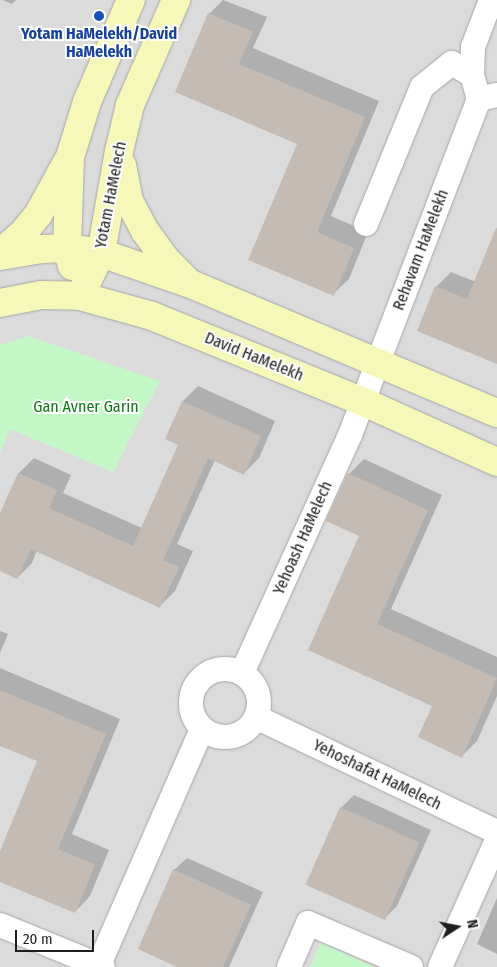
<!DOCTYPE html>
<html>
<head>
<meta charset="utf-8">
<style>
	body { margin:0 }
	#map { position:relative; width:497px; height:967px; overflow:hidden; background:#efece5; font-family:"Fira Sans Condensed",sans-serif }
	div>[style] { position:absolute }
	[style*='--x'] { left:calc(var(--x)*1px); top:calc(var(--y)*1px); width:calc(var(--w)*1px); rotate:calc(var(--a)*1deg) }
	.residential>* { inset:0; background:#dcdbdb; transform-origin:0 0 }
	.park>* { inset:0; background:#c3f8c6 }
	.shadow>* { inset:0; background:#0003 }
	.building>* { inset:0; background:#c4bbb4; transform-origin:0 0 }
	.roads { filter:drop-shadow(0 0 1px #a5a5a5) drop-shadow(0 0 1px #a5a5a5) }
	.street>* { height:24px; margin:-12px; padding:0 12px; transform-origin:12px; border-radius:12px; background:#fff }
	.street>.ring { margin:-12px; padding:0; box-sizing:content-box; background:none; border:24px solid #fff; border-radius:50% }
	.secondary>* { height:28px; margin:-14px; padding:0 14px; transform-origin:14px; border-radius:14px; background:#f6f8ba }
	.dots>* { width:14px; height:14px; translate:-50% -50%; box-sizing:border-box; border:2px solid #fff; border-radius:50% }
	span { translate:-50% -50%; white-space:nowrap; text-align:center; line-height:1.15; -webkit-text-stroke:4px #fff; paint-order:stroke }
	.transit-label { font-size:16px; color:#164399; font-weight:700 }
	.street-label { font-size:16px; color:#1e1e1e }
	.park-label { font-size:16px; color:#0e7b16 }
	.north { position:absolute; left:432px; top:902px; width:50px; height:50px; -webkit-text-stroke:4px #fff; paint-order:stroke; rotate:79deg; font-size:14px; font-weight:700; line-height:20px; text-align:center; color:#1e1e1e }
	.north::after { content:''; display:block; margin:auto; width:18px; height:22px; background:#1e1e1e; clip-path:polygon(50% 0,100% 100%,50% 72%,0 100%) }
	.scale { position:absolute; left:15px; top:930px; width:79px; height:22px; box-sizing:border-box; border:2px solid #1e1e1e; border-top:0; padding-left:6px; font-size:15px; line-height:18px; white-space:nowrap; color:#1e1e1e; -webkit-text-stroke:4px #fff; paint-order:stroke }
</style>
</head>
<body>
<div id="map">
	<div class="residential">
		<div style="left:0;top:0;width:497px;height:967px"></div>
	</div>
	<div class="park">
		<div style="clip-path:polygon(28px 336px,160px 381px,113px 472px,10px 429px,0 453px,0 345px)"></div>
		<div style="clip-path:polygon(321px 943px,374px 967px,310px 967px)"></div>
	</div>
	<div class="shadow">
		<div style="clip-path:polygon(3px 0,16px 0,12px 4px)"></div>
		<div style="clip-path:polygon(223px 0,267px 17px,253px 48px,379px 101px,331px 216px,368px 232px,349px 279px,333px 294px,250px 259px,298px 143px,176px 92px,209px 14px)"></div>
		<div style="clip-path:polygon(497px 228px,497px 362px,436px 287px,451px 272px,476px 282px)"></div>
		<div style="clip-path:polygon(198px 386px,275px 421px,259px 458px,244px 473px,215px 460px,177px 544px,193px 551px,175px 591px,160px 606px,37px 550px,32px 563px,17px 578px,0 570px,0 516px,19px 473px,34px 458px,71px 475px,63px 493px,142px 528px,179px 444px,166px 438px,183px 401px)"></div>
		<div style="clip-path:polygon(364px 459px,442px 495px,391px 609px,497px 657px,497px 696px,477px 741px,462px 756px,434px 705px,310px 649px,361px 535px,349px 474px)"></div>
		<div style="clip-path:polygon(0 631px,8px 634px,0 653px)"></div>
		<div style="clip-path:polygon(0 668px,120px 719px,72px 834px,109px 850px,90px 896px,75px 912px,0 880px,0 855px,39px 761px,0 744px)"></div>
		<div style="clip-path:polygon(354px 795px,431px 830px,397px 906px,384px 919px,341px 808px)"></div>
		<div style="clip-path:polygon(187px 858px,263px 892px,229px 967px,180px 967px,174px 870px)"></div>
		<div style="clip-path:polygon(497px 898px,497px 954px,477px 944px)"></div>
	</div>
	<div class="building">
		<div style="clip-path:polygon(208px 13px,253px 32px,239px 64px,365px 117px,317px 232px,354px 248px,334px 296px,248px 260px,297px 144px,175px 92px)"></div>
		<div style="clip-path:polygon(496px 228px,497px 228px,497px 364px,417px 331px,435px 286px,467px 299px)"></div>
		<div style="clip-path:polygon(182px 401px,261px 436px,244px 475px,208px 458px,163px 560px,179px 567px,160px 608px,31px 549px,17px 579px,0 571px,0 513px,18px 473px,57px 490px,49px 508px,133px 546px,178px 445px,165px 439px)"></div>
		<div style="clip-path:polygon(348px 473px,428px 510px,377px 624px,497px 678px,462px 758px,418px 737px,432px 706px,308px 650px,359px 536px,326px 521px)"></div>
		<div style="clip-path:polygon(0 690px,106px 734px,58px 849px,95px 865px,75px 913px,0 882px,0 851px,37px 761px,0 746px)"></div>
		<div style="left:340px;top:807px;width:87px;height:85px;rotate:24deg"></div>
		<div style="clip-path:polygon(173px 869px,251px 905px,223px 967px,177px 967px,138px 949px)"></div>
	</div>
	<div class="roads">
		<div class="street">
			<div style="--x:472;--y:75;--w:28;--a:-88"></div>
			<div style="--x:473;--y:47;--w:50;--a:-69"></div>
			<div style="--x:366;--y:224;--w:148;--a:-67.8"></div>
			<div style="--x:422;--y:87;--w:38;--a:-39"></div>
			<div style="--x:452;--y:63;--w:23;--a:31"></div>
			<div style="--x:472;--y:75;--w:25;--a:74"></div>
			<div class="ring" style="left:191px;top:669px;width:44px;height:44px"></div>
			<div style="--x:242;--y:673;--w:261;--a:-65.6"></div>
			<div style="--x:350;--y:435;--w:360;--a:-69"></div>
			<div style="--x:479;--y:99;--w:18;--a:-13"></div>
			<div style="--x:256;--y:717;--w:267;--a:25.5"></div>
			<div style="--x:0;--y:925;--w:111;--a:22.2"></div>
			<div style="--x:98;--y:967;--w:260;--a:-66.4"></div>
			<div style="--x:289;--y:967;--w:48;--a:-66.6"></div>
			<div style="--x:308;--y:923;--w:112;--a:23.1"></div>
			<div style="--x:440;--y:967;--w:139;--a:-65.8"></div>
		</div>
		<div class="secondary">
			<div style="--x:122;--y:165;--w:37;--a:79"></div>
			<div style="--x:129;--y:201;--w:34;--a:62"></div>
			<div style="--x:145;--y:231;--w:34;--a:54"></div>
			<div style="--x:165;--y:259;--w:30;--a:45"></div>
			<div style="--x:0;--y:253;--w:32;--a:-41"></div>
			<div style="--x:24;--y:232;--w:22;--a:-51"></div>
			<div style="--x:38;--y:215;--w:60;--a:-61.3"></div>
			<div style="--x:0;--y:256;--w:43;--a:-9.5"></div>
			<div style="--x:42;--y:249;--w:25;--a:-2"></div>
			<div style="--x:67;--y:248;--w:34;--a:8"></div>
			<div style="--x:101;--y:253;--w:95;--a:19"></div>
			<div style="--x:191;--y:284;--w:332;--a:22.9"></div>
			<div style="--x:72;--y:266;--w:19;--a:-106"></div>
			<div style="--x:67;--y:248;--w:91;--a:-88.1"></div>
			<div style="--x:70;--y:157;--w:58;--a:-72.8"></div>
			<div style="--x:87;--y:102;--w:111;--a:-66.7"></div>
			<div style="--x:80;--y:296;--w:48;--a:-64"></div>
			<div style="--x:101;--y:253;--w:104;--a:-80"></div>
			<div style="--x:119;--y:151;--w:47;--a:-76.6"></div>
			<div style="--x:130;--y:105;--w:115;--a:-66.3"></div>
			<div style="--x:0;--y:303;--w:42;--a:-11"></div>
			<div style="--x:41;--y:295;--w:39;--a:1"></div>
			<div style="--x:80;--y:296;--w:75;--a:15.5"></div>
			<div style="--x:152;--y:316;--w:229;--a:22.1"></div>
			<div style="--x:364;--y:402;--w:146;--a:24.3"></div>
		</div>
	</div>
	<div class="dots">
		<div style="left:99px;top:16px;background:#1a4fb4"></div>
	</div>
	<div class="transit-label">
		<span style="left:99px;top:43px">Yotam HaMelekh/David<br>HaMelekh</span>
	</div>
	<div class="street-label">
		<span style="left:111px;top:195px;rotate:-79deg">Yotam HaMelech</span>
		<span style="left:421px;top:250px;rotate:-69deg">Rehavam HaMelekh</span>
		<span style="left:254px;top:357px;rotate:22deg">David HaMelekh</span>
		<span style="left:303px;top:538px;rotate:-66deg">Yehoash HaMelech</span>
		<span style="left:377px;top:775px;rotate:26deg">Yehoshafat HaMelech</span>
	</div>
	<div class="park-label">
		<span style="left:86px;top:407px">Gan Avner Garin</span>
	</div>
	<div class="north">N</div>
	<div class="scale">20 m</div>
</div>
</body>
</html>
